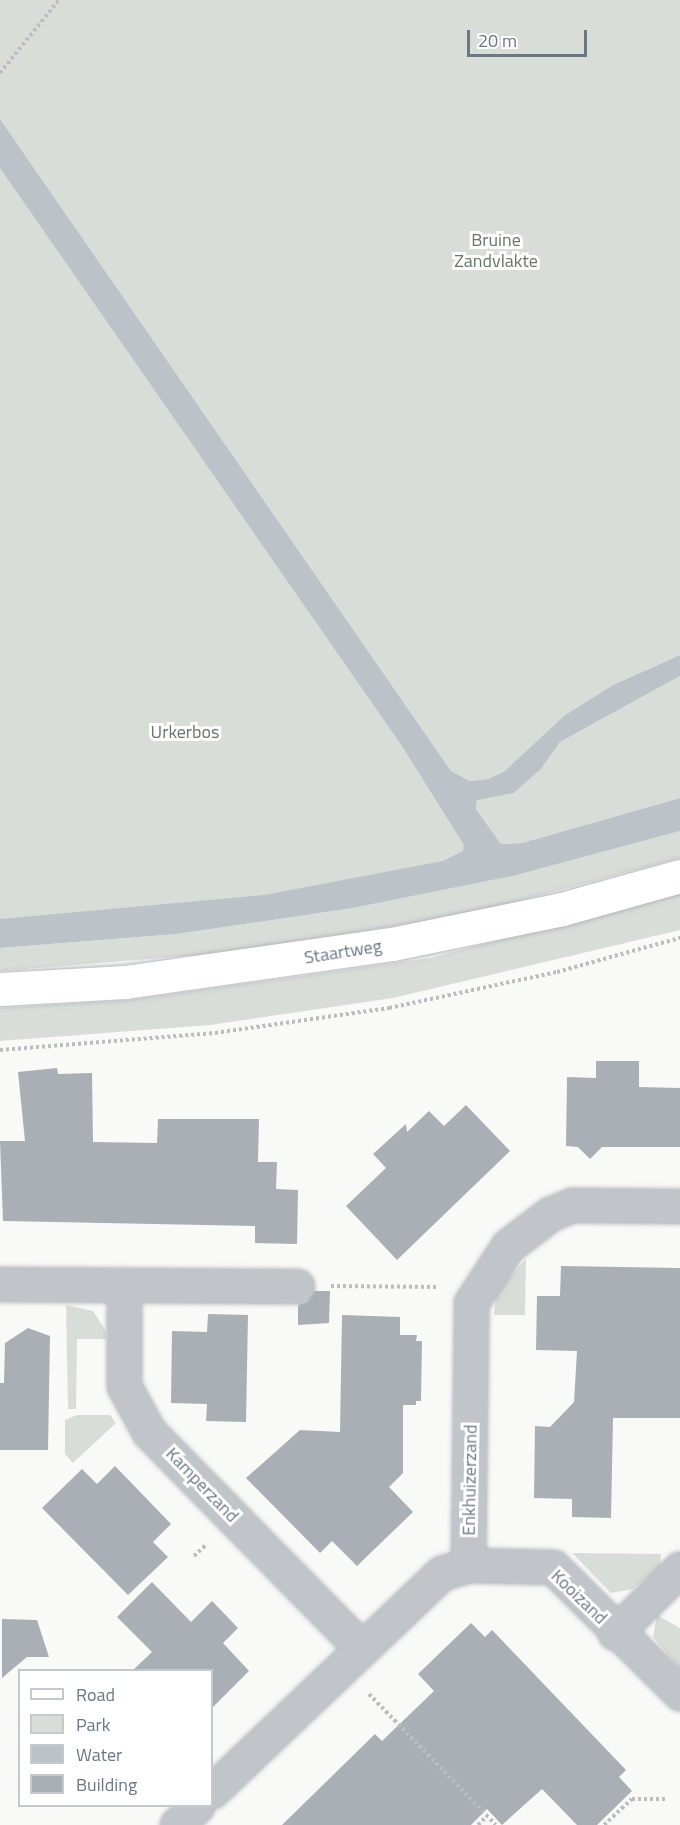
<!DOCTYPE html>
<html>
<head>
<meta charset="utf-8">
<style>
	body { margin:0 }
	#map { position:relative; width:680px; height:1825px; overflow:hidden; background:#f9f9f7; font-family:"Titillium Web",sans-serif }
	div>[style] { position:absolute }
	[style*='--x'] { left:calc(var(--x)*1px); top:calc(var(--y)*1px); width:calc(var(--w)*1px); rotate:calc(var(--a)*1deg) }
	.green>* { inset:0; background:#d9ddd7 }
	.water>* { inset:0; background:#bbc3c8 }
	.building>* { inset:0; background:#a9afb5 }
	.path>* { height:4px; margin-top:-2px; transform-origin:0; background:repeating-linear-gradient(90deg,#bbbdc0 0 3px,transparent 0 6px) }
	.roads { filter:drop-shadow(0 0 2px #b3b8bd) drop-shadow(0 0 2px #b3b8bd) }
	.street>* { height:33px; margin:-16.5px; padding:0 16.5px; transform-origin:16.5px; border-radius:16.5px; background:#c1c4c8 }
	.secondary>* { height:33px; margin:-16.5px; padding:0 16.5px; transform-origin:16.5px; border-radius:16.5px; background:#fff }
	span { translate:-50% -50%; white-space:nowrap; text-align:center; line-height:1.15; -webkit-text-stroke:6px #fff; paint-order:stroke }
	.park-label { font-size:18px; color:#677766 }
	.street-label { font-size:18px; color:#6b7785 }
	.legend { position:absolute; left:18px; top:1669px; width:195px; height:138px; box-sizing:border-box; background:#fff; border:2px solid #c4c9ce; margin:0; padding:8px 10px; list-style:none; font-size:18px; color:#6b7785 }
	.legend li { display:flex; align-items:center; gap:12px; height:30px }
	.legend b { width:30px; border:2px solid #c4c9ce }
	.scale { position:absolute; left:467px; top:30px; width:120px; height:27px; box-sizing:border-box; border:3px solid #6b7785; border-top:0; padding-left:8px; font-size:18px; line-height:21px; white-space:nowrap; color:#6b7785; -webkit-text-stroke:4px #fff; paint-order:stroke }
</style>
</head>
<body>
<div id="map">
	<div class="green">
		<div style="clip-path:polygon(0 0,680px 0,680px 655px,613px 685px,505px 771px,488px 779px,470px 781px,451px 771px,0 119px)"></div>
		<div style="clip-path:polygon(0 152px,496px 869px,0 932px)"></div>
		<div style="clip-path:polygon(680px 676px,680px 798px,522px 843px,501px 844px,476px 809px,477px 799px,514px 793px,541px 769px,560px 742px)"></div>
		<div style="clip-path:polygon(680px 831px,680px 858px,470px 914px,234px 952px,0 971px,0 948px,177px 934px,353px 908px,513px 876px)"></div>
		<div style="clip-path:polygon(680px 893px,680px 930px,393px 998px,210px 1025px,0 1041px,0 1008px,130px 1000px,430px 958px)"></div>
		<div style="clip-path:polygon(526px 1259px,525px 1315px,494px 1315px,496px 1292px)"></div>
		<div style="clip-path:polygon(66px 1305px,93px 1311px,106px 1331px,106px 1339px,77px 1339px,76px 1409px,68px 1409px)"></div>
		<div style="clip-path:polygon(77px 1415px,110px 1415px,116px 1423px,73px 1463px,65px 1454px,65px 1420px)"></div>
		<div style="clip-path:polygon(572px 1553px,661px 1554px,660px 1567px,633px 1589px,611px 1593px)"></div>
		<div style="clip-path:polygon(657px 1615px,680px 1628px,680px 1669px,653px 1637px)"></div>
	</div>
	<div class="water">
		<div style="clip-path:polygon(0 119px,451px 771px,470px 781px,488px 779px,505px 771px,564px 716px,613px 685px,680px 655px,680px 676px,560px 742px,541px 769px,514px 793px,477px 800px,476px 809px,501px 844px,522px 843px,680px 798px,680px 831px,513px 876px,353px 908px,177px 934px,0 948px,0 919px,264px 895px,443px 861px,463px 851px,464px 845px,402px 746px,0 168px)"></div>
	</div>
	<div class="building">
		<div style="clip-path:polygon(596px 1061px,639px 1061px,639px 1087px,680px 1088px,680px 1147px,602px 1147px,590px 1159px,578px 1147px,566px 1146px,567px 1077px,596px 1078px)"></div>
		<div style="clip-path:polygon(57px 1068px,58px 1074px,92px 1073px,93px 1142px,157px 1143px,158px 1119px,259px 1119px,258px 1162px,277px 1162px,276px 1189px,298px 1190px,297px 1244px,255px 1243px,255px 1226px,3px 1221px,0 1141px,25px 1141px,18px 1072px)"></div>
		<div style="clip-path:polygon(466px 1105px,510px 1151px,397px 1260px,346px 1206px,386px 1168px,373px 1154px,406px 1124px,407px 1132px,429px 1111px,444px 1126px)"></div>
		<div style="clip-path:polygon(561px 1266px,680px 1268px,680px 1418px,613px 1418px,611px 1518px,572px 1517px,572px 1499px,534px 1498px,535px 1426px,550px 1427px,574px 1402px,577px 1351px,536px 1350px,537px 1296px,560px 1296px)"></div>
		<div style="clip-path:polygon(314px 1291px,330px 1291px,329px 1323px,298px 1325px,298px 1305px,307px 1302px)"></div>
		<div style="clip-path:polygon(208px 1314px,248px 1315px,246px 1422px,206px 1421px,207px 1404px,171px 1403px,172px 1331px,207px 1332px)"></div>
		<div style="clip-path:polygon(342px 1315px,400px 1317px,400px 1335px,417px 1335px,416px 1341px,422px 1341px,421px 1401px,416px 1401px,416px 1405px,403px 1405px,403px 1473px,389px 1487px,413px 1512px,357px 1566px,332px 1541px,320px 1553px,246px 1478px,300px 1430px,340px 1432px)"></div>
		<div style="clip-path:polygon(28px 1328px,50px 1336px,48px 1450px,0 1450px,0 1383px,4px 1383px,5px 1343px)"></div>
		<div style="clip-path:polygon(115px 1466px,171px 1524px,153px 1542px,168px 1557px,128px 1595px,42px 1508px,82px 1469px,97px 1484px)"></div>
		<div style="clip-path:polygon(152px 1582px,191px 1622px,212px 1601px,238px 1628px,223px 1643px,249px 1671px,212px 1708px,212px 1671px,132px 1671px,152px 1652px,117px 1617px)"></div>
		<div style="clip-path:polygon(2px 1619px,37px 1620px,49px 1657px,27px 1657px,2px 1678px)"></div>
		<div style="clip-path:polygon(471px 1623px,485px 1637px,492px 1630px,626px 1770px,619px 1777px,632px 1791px,597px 1825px,577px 1825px,542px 1789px,502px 1825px,487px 1809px,471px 1825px,282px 1825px,375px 1734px,382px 1741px,434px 1691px,418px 1674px)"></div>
	</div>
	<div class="path">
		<div style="--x:0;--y:73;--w:94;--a:-51.1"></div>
		<div style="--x:0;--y:1050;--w:216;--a:-4.5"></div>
		<div style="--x:215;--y:1033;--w:176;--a:-8.2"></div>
		<div style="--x:389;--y:1008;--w:172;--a:-12.1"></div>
		<div style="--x:557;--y:972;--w:128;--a:-15.5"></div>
		<div style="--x:331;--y:1286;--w:107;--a:0.5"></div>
		<div style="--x:194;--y:1556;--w:18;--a:-43"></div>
		<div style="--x:369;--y:1694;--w:182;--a:45.9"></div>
		<div style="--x:478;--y:1825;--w:13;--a:-45"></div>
		<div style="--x:604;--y:1825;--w:38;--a:-43"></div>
		<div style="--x:632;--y:1799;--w:35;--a:0"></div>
	</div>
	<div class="roads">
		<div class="street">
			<div style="--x:0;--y:1284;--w:297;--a:0.4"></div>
			<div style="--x:124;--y:1286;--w:100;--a:90"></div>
			<div style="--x:124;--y:1386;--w:52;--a:61.5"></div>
			<div style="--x:149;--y:1432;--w:303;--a:45.5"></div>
			<div style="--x:468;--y:1565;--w:85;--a:1.3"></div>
			<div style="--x:553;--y:1567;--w:179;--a:44.8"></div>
			<div style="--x:615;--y:1633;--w:91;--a:-44.6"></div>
			<div style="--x:212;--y:1791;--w:317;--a:-43.5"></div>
			<div style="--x:442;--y:1573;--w:27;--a:-17"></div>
			<div style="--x:468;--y:1565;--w:262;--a:-89.3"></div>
			<div style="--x:471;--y:1303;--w:68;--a:-57"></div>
			<div style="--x:508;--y:1246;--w:53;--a:-37.3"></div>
			<div style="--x:550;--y:1214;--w:24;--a:-22"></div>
			<div style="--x:572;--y:1205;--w:108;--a:0.5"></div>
			<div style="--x:177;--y:1825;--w:28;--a:-44"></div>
		</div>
		<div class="secondary">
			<div style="--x:0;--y:989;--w:125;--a:-3.2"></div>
			<div style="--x:125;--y:982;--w:270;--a:-8.1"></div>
			<div style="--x:392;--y:944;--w:174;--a:-11.6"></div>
			<div style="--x:562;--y:909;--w:123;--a:-15.6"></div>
		</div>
	</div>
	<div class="park-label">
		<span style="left:496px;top:251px">Bruine<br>Zandvlakte</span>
		<span style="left:185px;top:732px">Urkerbos</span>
	</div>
	<div class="street-label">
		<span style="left:343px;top:952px;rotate:-9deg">Staartweg</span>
		<span style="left:470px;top:1480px;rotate:-89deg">Enkhuizerzand</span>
		<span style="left:202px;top:1485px;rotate:46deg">Kamperzand</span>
		<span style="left:579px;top:1597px;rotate:44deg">Kooizand</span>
	</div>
	<ul class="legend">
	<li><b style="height:8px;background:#fff"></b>Road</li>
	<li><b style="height:16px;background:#d9ddd7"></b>Park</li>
	<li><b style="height:16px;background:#bbc3c8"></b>Water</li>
	<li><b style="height:16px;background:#a9afb5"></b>Building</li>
	</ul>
	<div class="scale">20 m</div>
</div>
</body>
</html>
